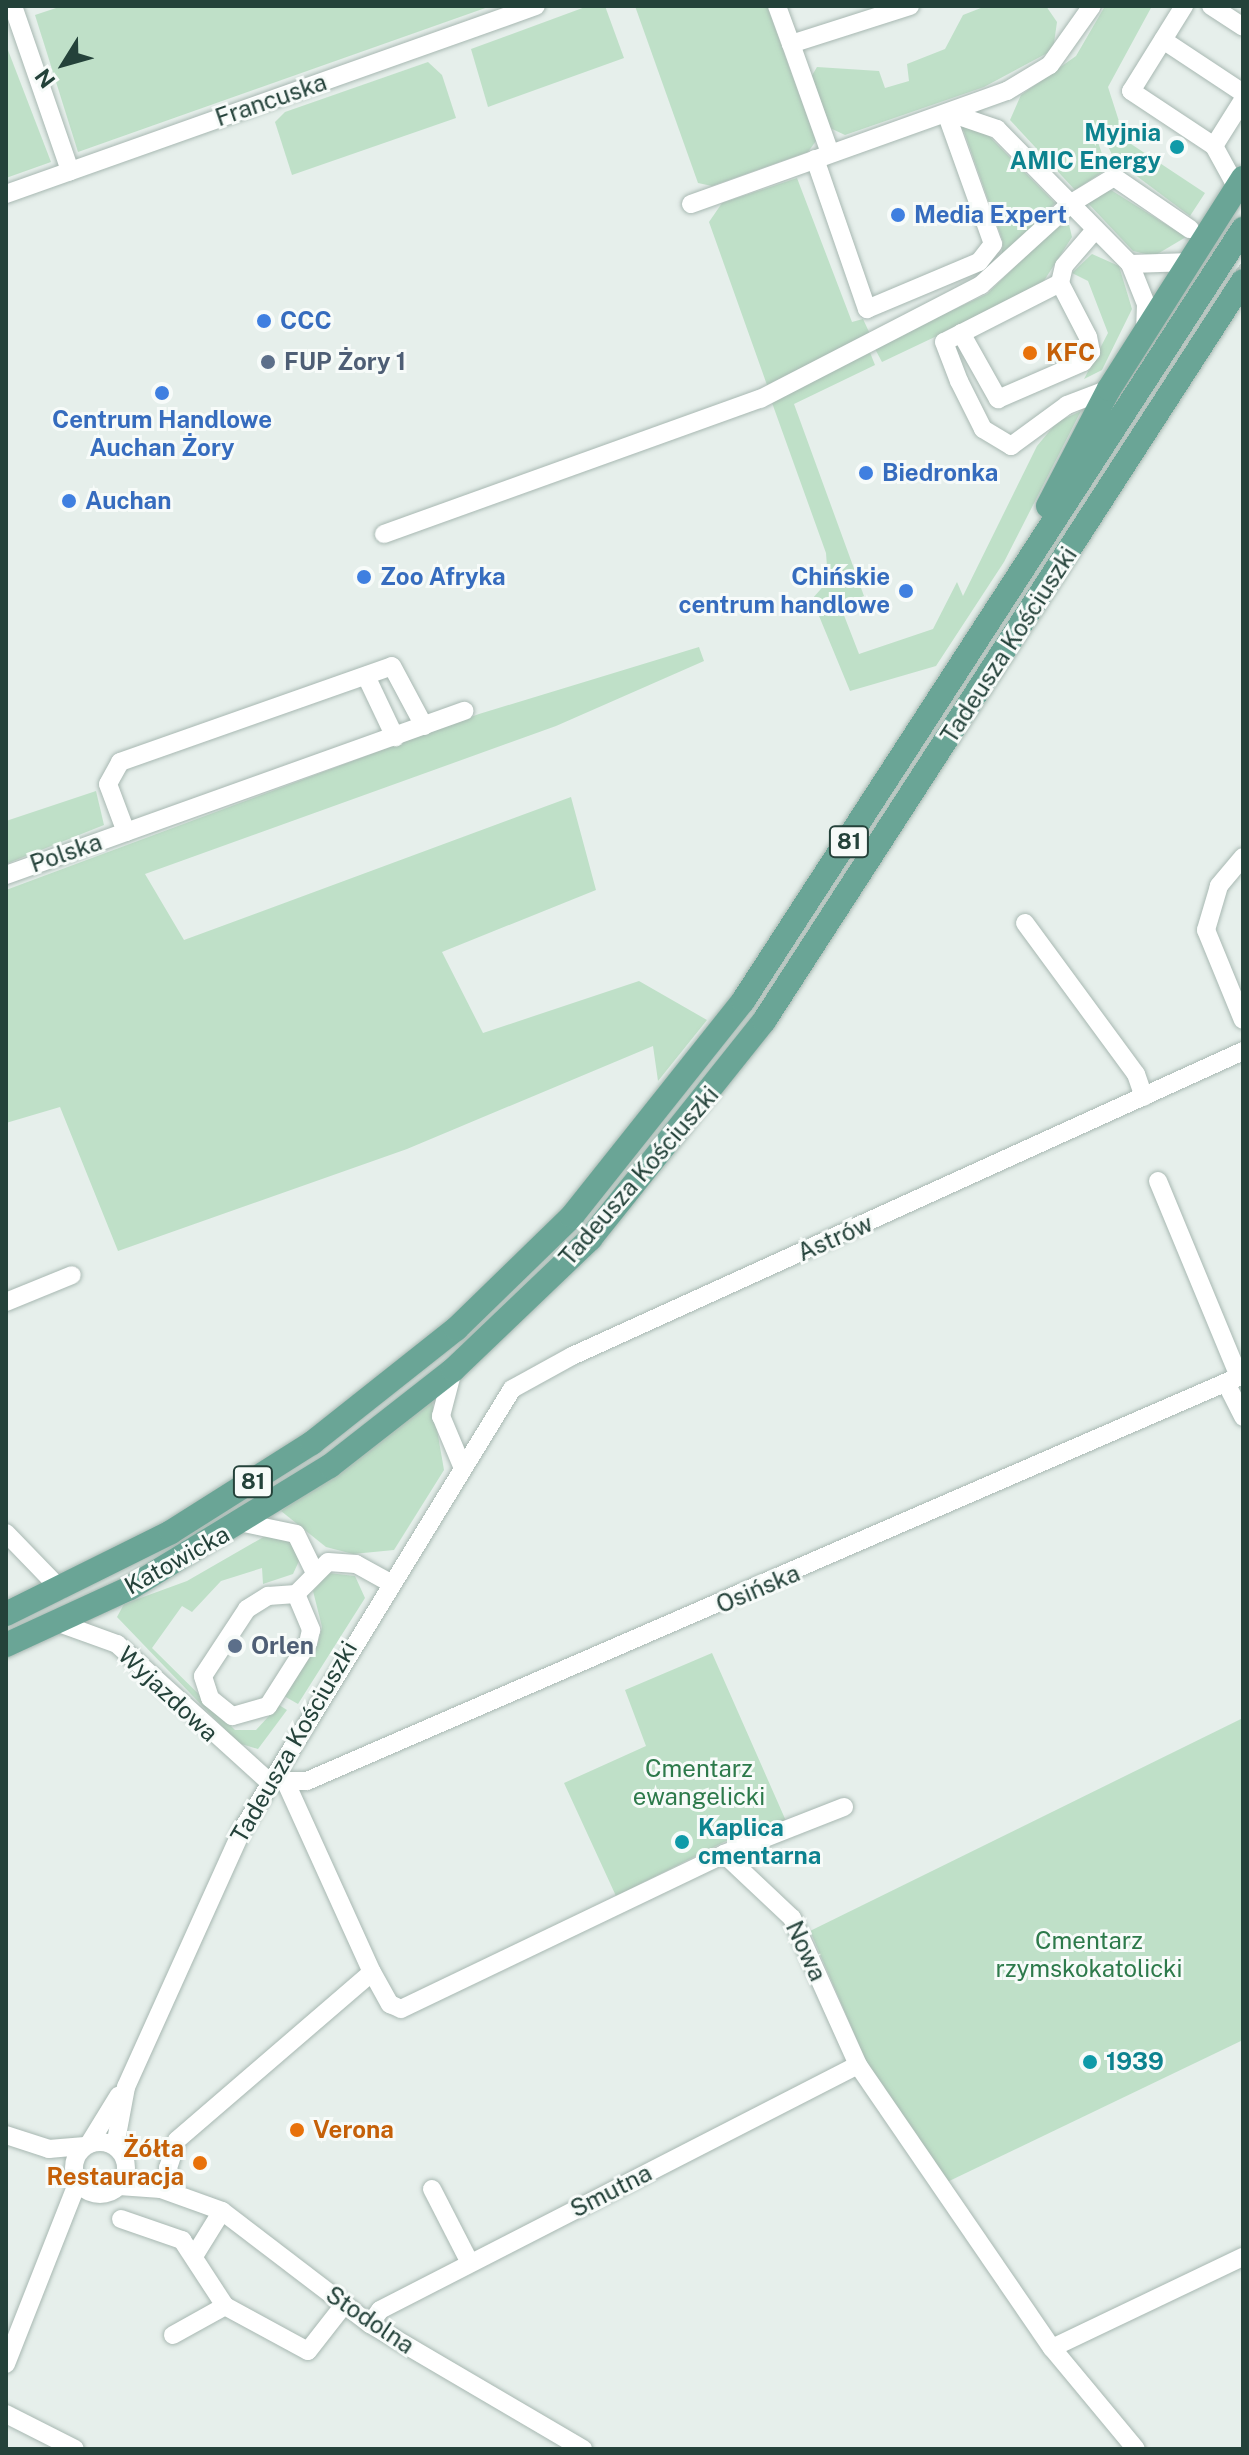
<!DOCTYPE html>
<html>
<head>
<meta charset="utf-8">
<style>
	body { margin:0 }
	#map { position:relative; width:1249px; height:2455px; overflow:hidden; background:#e6efeb; font-family:"Public Sans",sans-serif }
	div>[style] { position:absolute }
	[style*='--x'] { left:calc(var(--x)*1px); top:calc(var(--y)*1px); width:calc(var(--w)*1px); rotate:calc(var(--a)*1deg) }
	.green>* { inset:0; background:#bfe0c8 }
	.minor-tunnel>* { height:18px; margin-top:-9px; transform-origin:0; background:repeating-linear-gradient(90deg,#bfccc8 0 18px,transparent 0 27px) }
	.roads { filter:drop-shadow(0 0 2px #a8b8b2) drop-shadow(0 0 2px #a8b8b2) }
	.minor>* { height:18px; margin:-9px; padding:0 9px; transform-origin:9px; border-radius:9px; background:#fff }
	.minor>.ring { margin:-9px; padding:0; box-sizing:content-box; background:none; border:18px solid #fff; border-radius:50% }
	.major>* { height:24px; margin:-12px; padding:0 12px; transform-origin:12px; border-radius:12px; background:#6aa596 }
	.dots>* { width:22px; height:22px; translate:-50% -50%; box-sizing:border-box; border:4px solid #f7fbf9; border-radius:50% }
	span { translate:-50% -50%; white-space:nowrap; text-align:center; line-height:1.15; -webkit-text-stroke:6px #f7fbf9; paint-order:stroke }
	.shield-label span { padding:2px 6px; background:#f7fbf9; border:2px solid; border-radius:6px; -webkit-text-stroke-width:0 }
	.shield-label { font-size:22px; color:#24423a; font-weight:700 }
	.street-label { font-size:24px; color:#24423a }
	.culture-label { font-size:24px; color:#0d838f; font-weight:700 }
	.right { translate:-100% -50%; text-align:right }
	.left { translate:0 -50%; text-align:left }
	.shop-label { font-size:24px; color:#366cbe; font-weight:700 }
	.food-label { font-size:24px; color:#c56008; font-weight:700 }
	.service-label { font-size:24px; color:#4e5e75; font-weight:700 }
	.park-label { font-size:24px; color:#2d7a4b }
	.frame { position:absolute; inset:0; border:8px solid #24423a; pointer-events:none }
	.north { position:absolute; left:24px; top:24px; width:80px; height:80px; -webkit-text-stroke:6px #f7fbf9; paint-order:stroke; rotate:233deg; font-size:22px; font-weight:700; line-height:32px; text-align:center; color:#24423a }
	.north::after { content:''; display:block; margin:auto; width:28px; height:36px; background:#24423a; clip-path:polygon(50% 0,100% 100%,50% 72%,0 100%) }
</style>
</head>
<body>
<div id="map">
	<div class="green">
		<div style="clip-path:polygon(62px 6px,491px 6px,78px 152px,35px 15px)"></div>
		<div style="clip-path:polygon(588px 6px,605px 6px,624px 58px,488px 107px,471px 49px)"></div>
		<div style="clip-path:polygon(635px 6px,767px 6px,816px 141px,808px 152px,712px 186px,698px 183px)"></div>
		<div style="clip-path:polygon(986px 6px,1046px 6px,1057px 22px,1053px 50px,984px 87px,845px 135px,830px 128px,811px 77px,817px 67px,879px 71px,885px 88px,909px 81px,907px 64px,945px 49px,963px 15px)"></div>
		<div style="clip-path:polygon(1105px 6px,1152px 6px,1108px 87px,1125px 140px,1205px 193px,1190px 216px,1114px 159px,1108px 146px,1118px 132px,1098px 142px,1107px 169px,1075px 190px,1010px 120px,1021px 95px,1076px 56px)"></div>
		<div style="clip-path:polygon(6px 45px,51px 162px,6px 178px)"></div>
		<div style="clip-path:polygon(428px 62px,442px 75px,456px 118px,292px 175px,275px 122px,285px 112px)"></div>
		<div style="clip-path:polygon(978px 125px,1055px 203px,1001px 259px,1003px 242px,962px 126px)"></div>
		<div style="clip-path:polygon(797px 178px,852px 322px,863px 319px,870px 334px,767px 385px,709px 222px,722px 203px)"></div>
		<div style="clip-path:polygon(1111px 190px,1186px 237px,1154px 256px,1133px 251px,1086px 201px)"></div>
		<div style="clip-path:polygon(1067px 216px,1072px 237px,1040px 287px,882px 362px,874px 347px,987px 294px)"></div>
		<div style="clip-path:polygon(1092px 254px,1119px 266px,1132px 309px,1102px 370px,1084px 379px,1108px 333px,1088px 281px,1072px 273px)"></div>
		<div style="clip-path:polygon(869px 350px,875px 365px,794px 404px,864px 596px,840px 605px,859px 654px,933px 629px,957px 582px,963px 596px,1037px 446px,1057px 422px,1081px 411px,1004px 562px,936px 666px,850px 691px,812px 599px,828px 581px,826px 553px,771px 400px)"></div>
		<div style="clip-path:polygon(699px 647px,704px 661px,556px 726px,145px 874px,184px 940px,571px 797px,596px 890px,442px 952px,483px 1033px,639px 981px,707px 1020px,658px 1081px,653px 1046px,407px 1149px,118px 1251px,60px 1107px,6px 1123px,6px 890px,479px 714px)"></div>
		<div style="clip-path:polygon(96px 791px,104px 825px,6px 864px,6px 821px)"></div>
		<div style="clip-path:polygon(432px 1401px,444px 1470px,394px 1550px,353px 1554px,326px 1547px,281px 1511px)"></div>
		<div style="clip-path:polygon(267px 1535px,293px 1543px,299px 1561px,293px 1574px,263px 1584px,262px 1568px,221px 1581px,192px 1612px,182px 1606px,152px 1648px,235px 1730px,256px 1730px,279px 1705px,287px 1710px,258px 1749px,238px 1743px,117px 1617px,124px 1604px,187px 1581px)"></div>
		<div style="clip-path:polygon(329px 1573px,355px 1576px,365px 1598px,298px 1704px,284px 1696px,318px 1643px,322px 1627px,313px 1591px)"></div>
		<div style="clip-path:polygon(712px 1653px,786px 1821px,724px 1842px,616px 1896px,564px 1783px,646px 1746px,625px 1690px)"></div>
		<div style="clip-path:polygon(1243px 1718px,1243px 2040px,943px 2184px,866px 2061px,810px 1931px)"></div>
	</div>
	<div class="minor-tunnel">
		<div style="--x:1196;--y:233;--w:57;--a:34.2"></div>
	</div>
	<div class="roads">
		<div class="minor">
			<div style="--x:13;--y:6;--w:175;--a:70.9"></div>
			<div style="--x:777;--y:6;--w:40;--a:69.8"></div>
			<div style="--x:791;--y:44;--w:125;--a:-17.7"></div>
			<div style="--x:1184;--y:6;--w:100;--a:121.9"></div>
			<div style="--x:1131;--y:91;--w:100;--a:33.5"></div>
			<div style="--x:1211;--y:6;--w:38;--a:33"></div>
			<div style="--x:1163;--y:40;--w:96;--a:33.5"></div>
			<div style="--x:791;--y:44;--w:116;--a:70.3"></div>
			<div style="--x:950;--y:113;--w:50;--a:18.8"></div>
			<div style="--x:997;--y:129;--w:190;--a:45.4"></div>
			<div style="--x:1130;--y:264;--w:43;--a:68.2"></div>
			<div style="--x:1146;--y:304;--w:27;--a:92"></div>
			<div style="--x:815;--y:159;--w:159;--a:70.9"></div>
			<div style="--x:867;--y:309;--w:121;--a:-22.8"></div>
			<div style="--x:979;--y:262;--w:23;--a:-52"></div>
			<div style="--x:993;--y:244;--w:139;--a:-109.7"></div>
			<div style="--x:1237;--y:188;--w:48;--a:-118.7"></div>
			<div style="--x:1214;--y:146;--w:54;--a:-57.8"></div>
			<div style="--x:6;--y:194;--w:562;--a:-19.53"></div>
			<div style="--x:691;--y:204;--w:336;--a:-19.7"></div>
			<div style="--x:1007;--y:91;--w:50;--a:-31.2"></div>
			<div style="--x:1050;--y:65;--w:72;--a:-54.6"></div>
			<div style="--x:1130;--y:264;--w:61;--a:-1.9"></div>
			<div style="--x:1060;--y:283;--w:130;--a:153"></div>
			<div style="--x:944;--y:342;--w:42;--a:69"></div>
			<div style="--x:959;--y:381;--w:54;--a:63.4"></div>
			<div style="--x:983;--y:429;--w:33;--a:31"></div>
			<div style="--x:1011;--y:446;--w:69;--a:-36.2"></div>
			<div style="--x:1067;--y:405;--w:45;--a:-20.9"></div>
			<div style="--x:961;--y:333;--w:76;--a:60.7"></div>
			<div style="--x:998;--y:399;--w:93;--a:-23.5"></div>
			<div style="--x:1083;--y:362;--w:13;--a:-51"></div>
			<div style="--x:1091;--y:352;--w:15;--a:-101"></div>
			<div style="--x:1088;--y:337;--w:61;--a:-117.4"></div>
			<div style="--x:1060;--y:283;--w:17;--a:-77"></div>
			<div style="--x:1064;--y:266;--w:48;--a:-49.3"></div>
			<div style="--x:384;--y:534;--w:400;--a:-19.8"></div>
			<div style="--x:760;--y:399;--w:249;--a:-27.3"></div>
			<div style="--x:981;--y:285;--w:120;--a:-42.3"></div>
			<div style="--x:1070;--y:204;--w:52;--a:-31.5"></div>
			<div style="--x:1114;--y:177;--w:92;--a:34.4"></div>
			<div style="--x:366;--y:676;--w:68;--a:64.6"></div>
			<div style="--x:126;--y:832;--w:51;--a:-110.6"></div>
			<div style="--x:108;--y:784;--w:25;--a:-61"></div>
			<div style="--x:120;--y:762;--w:288;--a:-19.4"></div>
			<div style="--x:392;--y:666;--w:68;--a:61.9"></div>
			<div style="--x:1243;--y:857;--w:38;--a:130"></div>
			<div style="--x:1219;--y:886;--w:46;--a:106.5"></div>
			<div style="--x:1206;--y:930;--w:97;--a:67.7"></div>
			<div style="--x:6;--y:875;--w:487;--a:-19.7"></div>
			<div style="--x:1025;--y:923;--w:187;--a:53.7"></div>
			<div style="--x:1136;--y:1074;--w:24;--a:71"></div>
			<div style="--x:1158;--y:1181;--w:212;--a:67.5"></div>
			<div style="--x:6;--y:1302;--w:71;--a:-22.2"></div>
			<div style="--x:453;--y:1370;--w:48;--a:104.6"></div>
			<div style="--x:441;--y:1416;--w:54;--a:67.2"></div>
			<div style="--x:1226;--y:1383;--w:38;--a:63"></div>
			<div style="--x:244;--y:1523;--w:53;--a:11.9"></div>
			<div style="--x:296;--y:1534;--w:39;--a:64"></div>
			<div style="--x:6;--y:1533;--w:79;--a:46"></div>
			<div style="--x:296;--y:1594;--w:39;--a:67"></div>
			<div style="--x:311;--y:1630;--w:13;--a:103"></div>
			<div style="--x:308;--y:1643;--w:75;--a:122.4"></div>
			<div style="--x:268;--y:1706;--w:37;--a:164"></div>
			<div style="--x:232;--y:1716;--w:28;--a:-141"></div>
			<div style="--x:210;--y:1698;--w:23;--a:-108"></div>
			<div style="--x:203;--y:1676;--w:80;--a:-56.7"></div>
			<div style="--x:247;--y:1609;--w:25;--a:-32"></div>
			<div style="--x:268;--y:1596;--w:28;--a:-4"></div>
			<div style="--x:296;--y:1594;--w:45;--a:-45"></div>
			<div style="--x:328;--y:1562;--w:28;--a:4"></div>
			<div style="--x:356;--y:1564;--w:38;--a:29"></div>
			<div style="--x:59;--y:1623;--w:62;--a:19.9"></div>
			<div style="--x:117;--y:1644;--w:204;--a:42.2"></div>
			<div style="--x:268;--y:1781;--w:39;--a:0"></div>
			<div style="--x:307;--y:1781;--w:1020;--a:-23.45"></div>
			<div style="--x:287;--y:1785;--w:205;--a:65.6"></div>
			<div style="--x:372;--y:1972;--w:37;--a:61"></div>
			<div style="--x:390;--y:2004;--w:12;--a:24"></div>
			<div style="--x:401;--y:2009;--w:358;--a:-25.6"></div>
			<div style="--x:724;--y:1854;--w:129;--a:-21.4"></div>
			<div style="--x:724;--y:1854;--w:93;--a:43.3"></div>
			<div style="--x:792;--y:1918;--w:161;--a:65.8"></div>
			<div style="--x:858;--y:2065;--w:343;--a:55.6"></div>
			<div style="--x:1052;--y:2348;--w:131;--a:50.3"></div>
			<div style="--x:6;--y:2135;--w:45;--a:18"></div>
			<div style="--x:49;--y:2149;--w:36;--a:-5"></div>
			<div class="ring" style="left:74px;top:2142px;width:34px;height:34px"></div>
			<div style="--x:89;--y:2144;--w:57;--a:-58.5"></div>
			<div style="--x:115;--y:2146;--w:60;--a:-79.4"></div>
			<div style="--x:126;--y:2087;--w:282;--a:-65.7"></div>
			<div style="--x:242;--y:1830;--w:517;--a:-58.52"></div>
			<div style="--x:512;--y:1389;--w:68;--a:-28.8"></div>
			<div style="--x:572;--y:1356;--w:737;--a:-24.44"></div>
			<div style="--x:119;--y:2186;--w:42;--a:4.1"></div>
			<div style="--x:161;--y:2189;--w:65;--a:19.8"></div>
			<div style="--x:222;--y:2211;--w:186;--a:37.4"></div>
			<div style="--x:370;--y:2324;--w:247;--a:30.4"></div>
			<div style="--x:432;--y:2189;--w:83;--a:62.8"></div>
			<div style="--x:175;--y:2193;--w:26;--a:-106"></div>
			<div style="--x:168;--y:2168;--w:29;--a:-72"></div>
			<div style="--x:177;--y:2140;--w:257;--a:-40.7"></div>
			<div style="--x:121;--y:2219;--w:65;--a:19"></div>
			<div style="--x:182;--y:2240;--w:79;--a:56.9"></div>
			<div style="--x:225;--y:2306;--w:94;--a:28.5"></div>
			<div style="--x:308;--y:2351;--w:58;--a:-52"></div>
			<div style="--x:196;--y:2253;--w:49;--a:-58.2"></div>
			<div style="--x:370;--y:2324;--w:17;--a:-54"></div>
			<div style="--x:380;--y:2310;--w:537;--a:-27.14"></div>
			<div style="--x:173;--y:2335;--w:60;--a:-29.1"></div>
			<div style="--x:1052;--y:2348;--w:212;--a:-25.5"></div>
			<div style="--x:6;--y:2364;--w:197;--a:-68.5"></div>
			<div style="--x:6;--y:2414;--w:77;--a:26.9"></div>
		</div>
		<div class="major">
			<div style="--x:1048;--y:506;--w:132;--a:-62.5"></div>
			<div style="--x:1109;--y:389;--w:250;--a:-57.6"></div>
			<div style="--x:6;--y:1614;--w:184;--a:-26.4"></div>
			<div style="--x:171;--y:1532;--w:167;--a:-32.3"></div>
			<div style="--x:312;--y:1443;--w:184;--a:-38.4"></div>
			<div style="--x:456;--y:1329;--w:162;--a:-44.2"></div>
			<div style="--x:572;--y:1216;--w:275;--a:-51.5"></div>
			<div style="--x:743;--y:1001;--w:920;--a:-57.07"></div>
			<div style="--x:6;--y:1645;--w:136;--a:-24.7"></div>
			<div style="--x:130;--y:1588;--w:234;--a:-31.4"></div>
			<div style="--x:330;--y:1466;--w:156;--a:-38"></div>
			<div style="--x:453;--y:1370;--w:190;--a:-43.7"></div>
			<div style="--x:590;--y:1239;--w:279;--a:-51.4"></div>
			<div style="--x:764;--y:1021;--w:881;--a:-57.09"></div>
		</div>
	</div>
	<div class="dots">
		<div style="left:1177px;top:147px;background:#0f9aa8"></div>
		<div style="left:898px;top:215px;background:#3f7fe0"></div>
		<div style="left:264px;top:321px;background:#3f7fe0"></div>
		<div style="left:1030px;top:353px;background:#e8710a"></div>
		<div style="left:268px;top:362px;background:#5c6f8a"></div>
		<div style="left:162px;top:393px;background:#3f7fe0"></div>
		<div style="left:866px;top:473px;background:#3f7fe0"></div>
		<div style="left:69px;top:501px;background:#3f7fe0"></div>
		<div style="left:364px;top:577px;background:#3f7fe0"></div>
		<div style="left:906px;top:591px;background:#3f7fe0"></div>
		<div style="left:235px;top:1646px;background:#5c6f8a"></div>
		<div style="left:682px;top:1842px;background:#0f9aa8"></div>
		<div style="left:1090px;top:2062px;background:#0f9aa8"></div>
		<div style="left:297px;top:2130px;background:#e8710a"></div>
		<div style="left:200px;top:2163px;background:#e8710a"></div>
	</div>
	<div class="shield-label">
		<span style="left:849px;top:842px">81</span>
		<span style="left:253px;top:1482px">81</span>
	</div>
	<div class="street-label">
		<span style="left:271px;top:100px;rotate:-19deg">Francuska</span>
		<span style="left:1009px;top:645px;rotate:-57deg">Tadeusza Kościuszki</span>
		<span style="left:66px;top:853px;rotate:-19deg">Polska</span>
		<span style="left:639px;top:1176px;rotate:-49deg">Tadeusza Kościuszki</span>
		<span style="left:835px;top:1238px;rotate:-24deg">Astrów</span>
		<span style="left:177px;top:1560px;rotate:-29deg">Katowicka</span>
		<span style="left:758px;top:1589px;rotate:-23deg">Osińska</span>
		<span style="left:168px;top:1694px;rotate:43deg">Wyjazdowa</span>
		<span style="left:294px;top:1742px;rotate:-60deg">Tadeusza Kościuszki</span>
		<span style="left:806px;top:1951px;rotate:65deg">Nowa</span>
		<span style="left:611px;top:2191px;rotate:-27deg">Smutna</span>
		<span style="left:370px;top:2320px;rotate:34deg">Stodolna</span>
	</div>
	<div class="culture-label">
		<span class="right" style="left:1161px;top:147px">Myjnia<br>AMIC Energy</span>
		<span class="left" style="left:698px;top:1842px">Kaplica<br>cmentarna</span>
		<span class="left" style="left:1106px;top:2062px">1939</span>
	</div>
	<div class="shop-label">
		<span class="left" style="left:914px;top:215px">Media Expert</span>
		<span class="left" style="left:280px;top:321px">CCC</span>
		<span style="left:162px;top:434px">Centrum Handlowe<br>Auchan Żory</span>
		<span class="left" style="left:882px;top:473px">Biedronka</span>
		<span class="left" style="left:85px;top:501px">Auchan</span>
		<span class="left" style="left:380px;top:577px">Zoo Afryka</span>
		<span class="right" style="left:890px;top:591px">Chińskie<br>centrum handlowe</span>
	</div>
	<div class="food-label">
		<span class="left" style="left:1046px;top:353px">KFC</span>
		<span class="left" style="left:313px;top:2130px">Verona</span>
		<span class="right" style="left:184px;top:2163px">Żółta<br>Restauracja</span>
	</div>
	<div class="service-label">
		<span class="left" style="left:284px;top:362px">FUP Żory 1</span>
		<span class="left" style="left:251px;top:1646px">Orlen</span>
	</div>
	<div class="park-label">
		<span style="left:699px;top:1783px">Cmentarz<br>ewangelicki</span>
		<span style="left:1089px;top:1955px">Cmentarz<br>rzymskokatolicki</span>
	</div>
	<div class="frame"></div>
	<div class="north">N</div>
</div>
</body>
</html>
